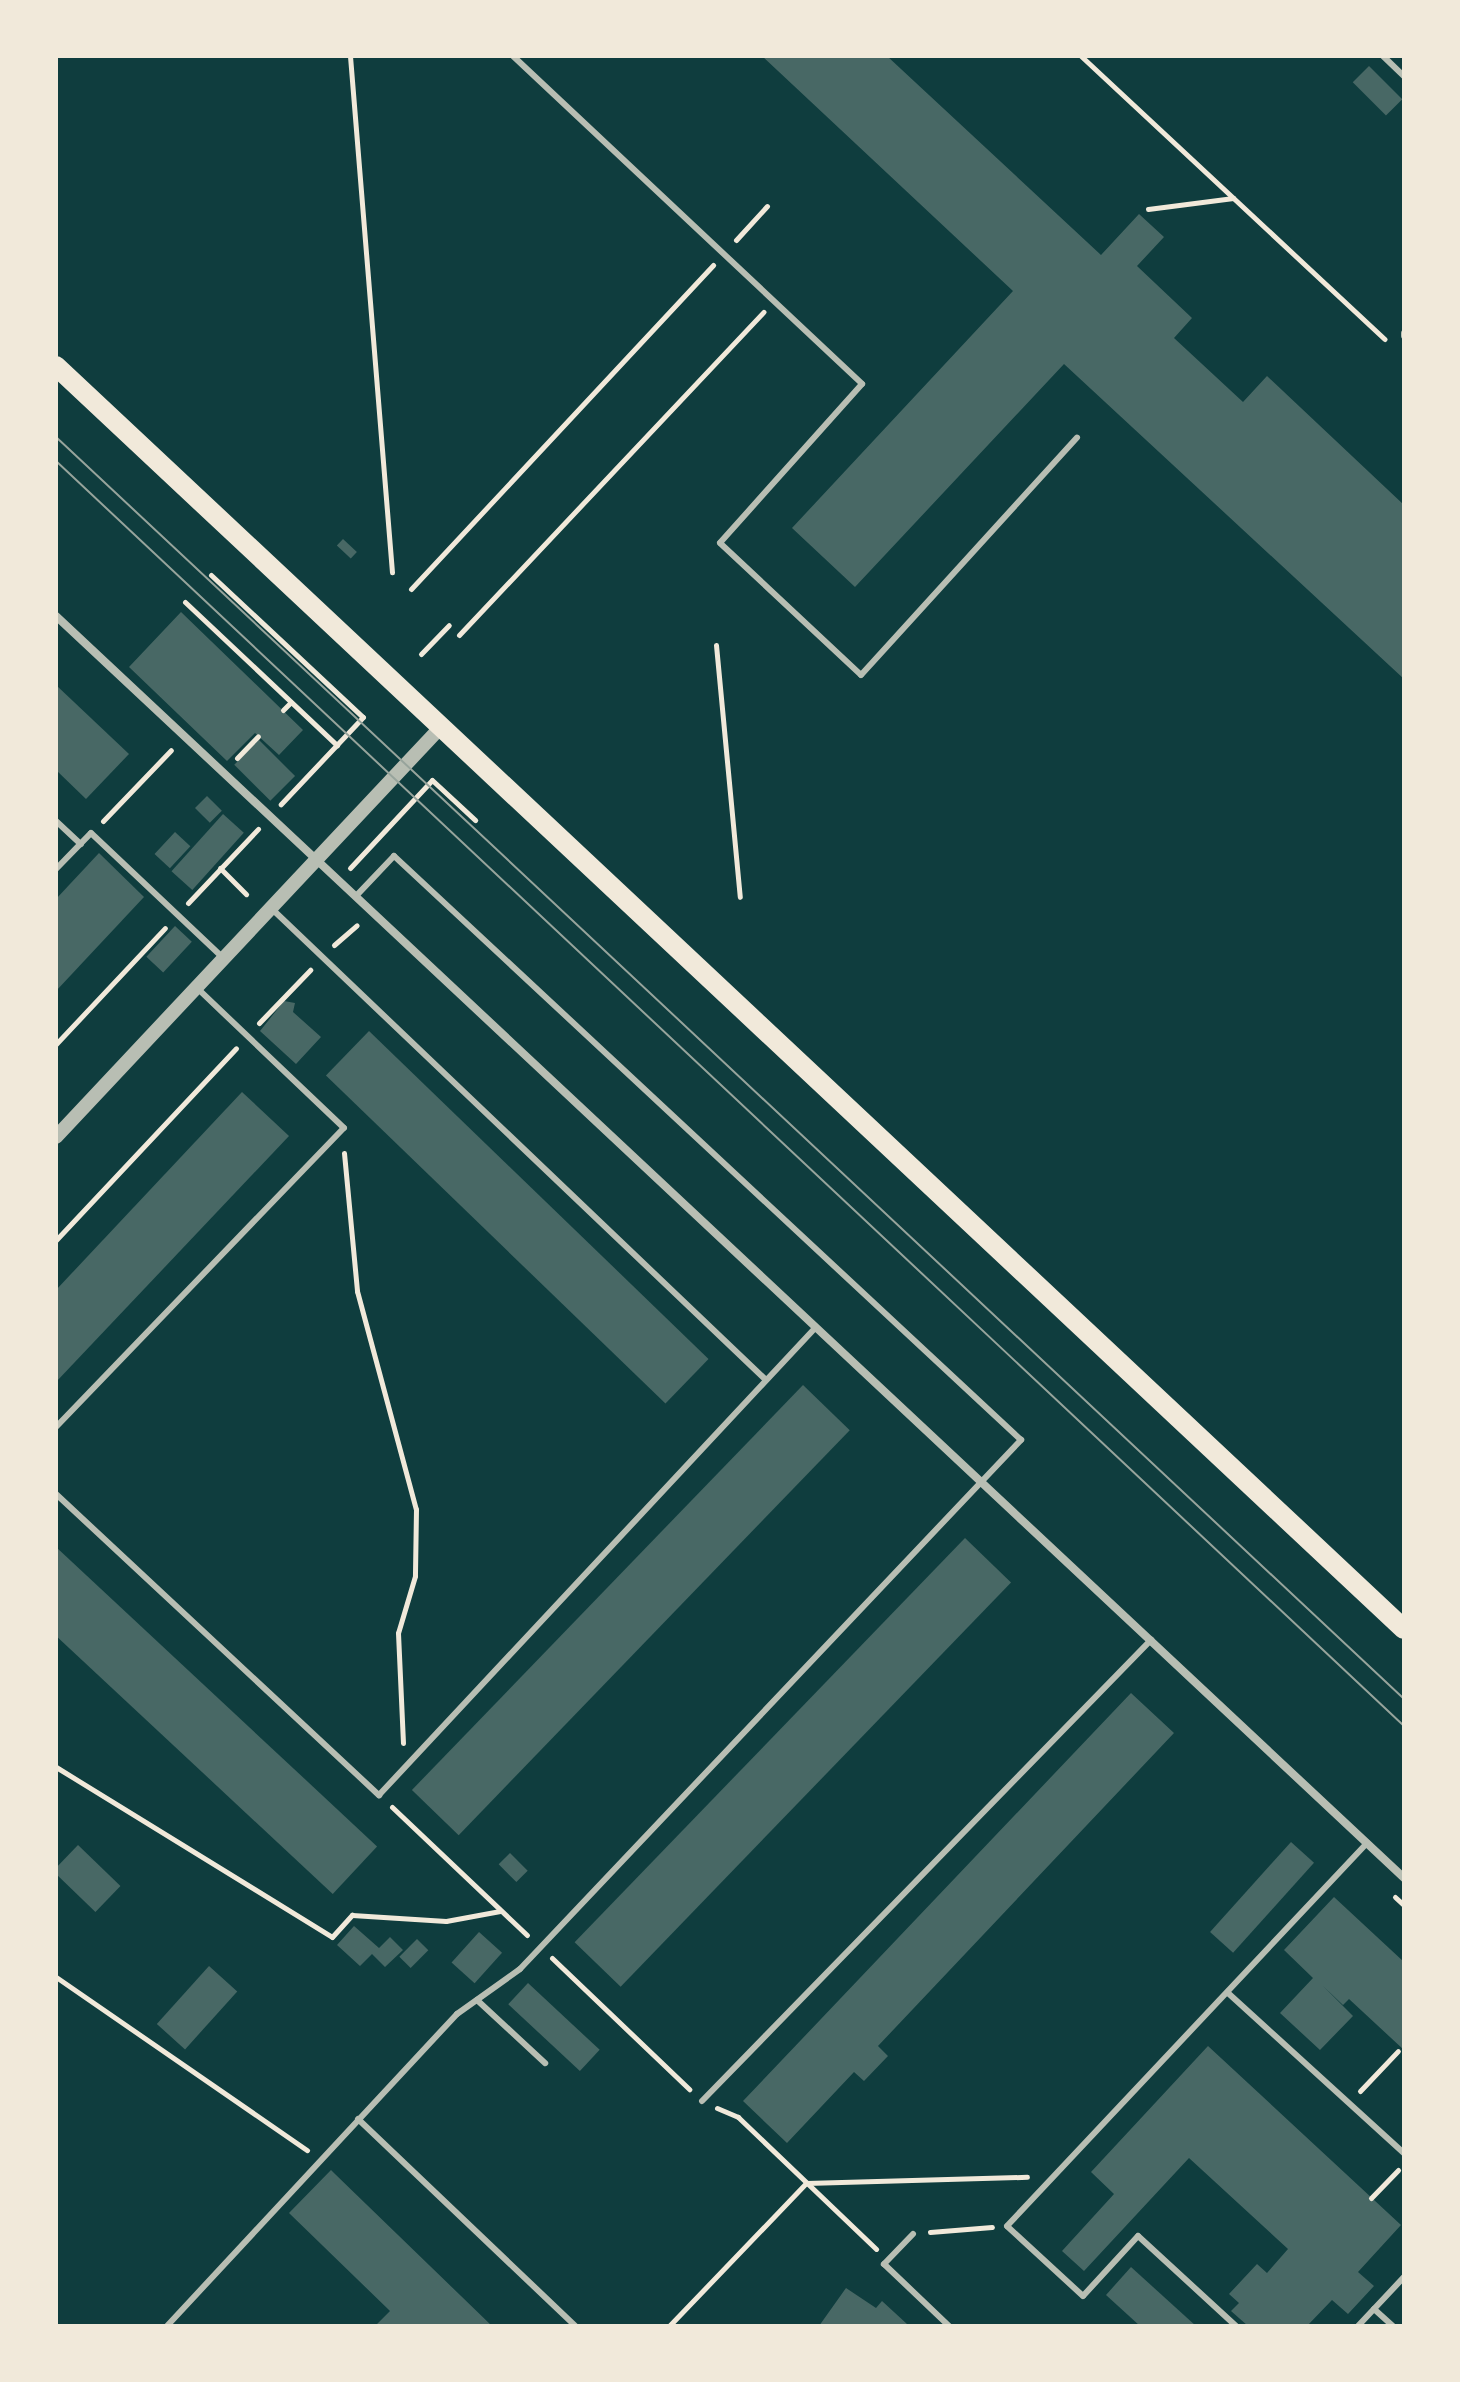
<!DOCTYPE html>
<html>
<head>
<meta charset="utf-8">
<style>
	body { margin:0 }
	#map { position:relative; width:1460px; height:2382px; overflow:hidden; background:#0f3d3e; font-family:"Source Sans 3",sans-serif }
	div>[style] { position:absolute }
	[style*='--x'] { left:calc(var(--x)*1px); top:calc(var(--y)*1px); width:calc(var(--w)*1px); rotate:calc(var(--a)*1deg) }
	.building>* { inset:0; background:#486865; transform-origin:0 0 }
	.path>* { height:5px; margin:-2.5px; padding:0 2.5px; transform-origin:2.5px; border-radius:2.5px; background:#f1e9da }
	.service>* { height:6px; margin:-3px; padding:0 3px; transform-origin:3px; border-radius:3px; background:#b8beb3 }
	.minor>* { height:8px; margin:-4px; padding:0 4px; transform-origin:4px; border-radius:4px; background:#b8beb3 }
	.tertiary>* { height:14px; margin:-7px; padding:0 7px; transform-origin:7px; border-radius:7px; background:#b8beb3 }
	.primary>* { height:20px; margin:-10px; padding:0 10px; transform-origin:10px; border-radius:10px; background:#f1e9da }
	.tram>* { height:2px; margin:-1px; padding:0 1px; transform-origin:1px; border-radius:1px; background:#97a49c }
	span { translate:-50% -50%; white-space:nowrap; text-align:center; line-height:1.15; -webkit-text-stroke:6px #f1e9da; paint-order:stroke }
	.frame { position:absolute; inset:0; border:58px solid #f1e9da; pointer-events:none }
</style>
</head>
<body>
<div id="map">
	<div class="building">
		<div style="clip-path:polygon(762px 56px,887px 56px,1101px 255px,1139px 214px,1164px 237px,1137px 266px,1192px 318px,1174px 338px,1243px 402px,1267px 376px,1404px 505px,1404px 679px,1064px 364px,855px 587px,792px 528px,1013px 291px)"></div>
		<div style="left:1369px;top:66px;width:47px;height:23px;rotate:45deg"></div>
		<div style="left:343px;top:539px;width:19px;height:9px;rotate:43deg"></div>
		<div style="clip-path:polygon(181px 612px,303px 730px,279px 755px,255px 733px,227px 761px,129px 667px)"></div>
		<div style="clip-path:polygon(56px 685px,129px 754px,86px 799px,56px 770px)"></div>
		<div style="left:259px;top:740px;width:51px;height:35px;rotate:45deg"></div>
		<div style="left:207px;top:796px;width:21px;height:17px;rotate:45deg"></div>
		<div style="left:223px;top:814px;width:28px;height:77px;rotate:42deg"></div>
		<div style="left:175px;top:832px;width:21px;height:30px;rotate:43deg"></div>
		<div style="clip-path:polygon(99px 853px,144px 897px,56px 991px,56px 899px)"></div>
		<div style="left:175px;top:926px;width:23px;height:42px;rotate:43deg"></div>
		<div style="clip-path:polygon(284px 1001px,295px 1003px,293px 1012px,321px 1037px,296px 1064px,260px 1031px)"></div>
		<div style="left:369px;top:1031px;width:472px;height:62px;rotate:44deg"></div>
		<div style="clip-path:polygon(242px 1092px,289px 1136px,56px 1382px,56px 1290px)"></div>
		<div style="left:803px;top:1385px;width:65px;height:563px;rotate:44deg"></div>
		<div style="left:965px;top:1538px;width:64px;height:562px;rotate:44deg"></div>
		<div style="left:56px;top:1547px;width:439px;height:65px;rotate:43deg"></div>
		<div style="clip-path:polygon(1131px 1693px,1174px 1733px,878px 2046px,888px 2056px,864px 2081px,854px 2072px,787px 2143px,743px 2101px)"></div>
		<div style="left:1291px;top:1842px;width:31px;height:121px;rotate:42deg"></div>
		<div style="left:78px;top:1845px;width:59px;height:36px;rotate:44deg"></div>
		<div style="left:510px;top:1853px;width:25px;height:16px;rotate:45deg"></div>
		<div style="clip-path:polygon(1334px 1897px,1404px 1962px,1404px 2050px,1349px 1999px,1343px 2005px,1323px 1986px,1353px 2016px,1320px 2050px,1280px 2013px,1313px 1978px,1284px 1950px)"></div>
		<div style="clip-path:polygon(354px 1926px,379px 1948px,390px 1937px,403px 1950px,385px 1967px,372px 1954px,360px 1966px,337px 1945px)"></div>
		<div style="left:479px;top:1932px;width:31px;height:41px;rotate:42deg"></div>
		<div style="left:417px;top:1939px;width:16px;height:25px;rotate:45deg"></div>
		<div style="left:209px;top:1966px;width:38px;height:78px;rotate:42deg"></div>
		<div style="left:528px;top:1983px;width:98px;height:29px;rotate:43deg"></div>
		<div style="clip-path:polygon(1208px 2046px,1401px 2225px,1358px 2272px,1374px 2286px,1348px 2314px,1332px 2300px,1307px 2326px,1248px 2326px,1231px 2311px,1239px 2303px,1229px 2294px,1257px 2264px,1267px 2273px,1288px 2249px,1189px 2158px,1084px 2271px,1062px 2251px,1114px 2194px,1091px 2172px)"></div>
		<div style="clip-path:polygon(331px 2170px,335px 2174px,492px 2326px,375px 2326px,390px 2311px,289px 2213px)"></div>
		<div style="clip-path:polygon(1131px 2267px,1196px 2326px,1140px 2326px,1106px 2295px)"></div>
		<div style="clip-path:polygon(846px 2288px,876px 2308px,882px 2301px,907px 2324px,819px 2326px)"></div>
	</div>
	<div class="path">
		<div style="--x:350;--y:56;--w:518;--a:85.35"></div>
		<div style="--x:1081;--y:56;--w:415;--a:43"></div>
		<div style="--x:1148;--y:209;--w:86;--a:-7.4"></div>
		<div style="--x:736;--y:240;--w:46;--a:-47.6"></div>
		<div style="--x:211;--y:575;--w:208;--a:43.1"></div>
		<div style="--x:363;--y:717;--w:120;--a:133.3"></div>
		<div style="--x:411;--y:589;--w:443;--a:-47"></div>
		<div style="--x:185;--y:602;--w:209;--a:43.3"></div>
		<div style="--x:459;--y:635;--w:444;--a:-46.7"></div>
		<div style="--x:716;--y:645;--w:253;--a:84.6"></div>
		<div style="--x:421;--y:654;--w:40;--a:-46"></div>
		<div style="--x:283;--y:710;--w:11;--a:-45"></div>
		<div style="--x:237;--y:758;--w:30;--a:-46"></div>
		<div style="--x:103;--y:821;--w:98;--a:-46.2"></div>
		<div style="--x:220;--y:868;--w:37;--a:45"></div>
		<div style="--x:350;--y:868;--w:120;--a:-47"></div>
		<div style="--x:432;--y:780;--w:59;--a:42.9"></div>
		<div style="--x:188;--y:903;--w:102;--a:-46.6"></div>
		<div style="--x:334;--y:945;--w:30;--a:-41"></div>
		<div style="--x:259;--y:1023;--w:74;--a:-46.1"></div>
		<div style="--x:56;--y:1044;--w:159;--a:-46.8"></div>
		<div style="--x:344;--y:1153;--w:139;--a:84.6"></div>
		<div style="--x:357;--y:1291;--w:226;--a:74.9"></div>
		<div style="--x:416;--y:1509;--w:67;--a:90.9"></div>
		<div style="--x:415;--y:1576;--w:59;--a:106.6"></div>
		<div style="--x:398;--y:1633;--w:110;--a:87.4"></div>
		<div style="--x:56;--y:1240;--w:263;--a:-46.8"></div>
		<div style="--x:56;--y:1767;--w:324;--a:31.6"></div>
		<div style="--x:332;--y:1937;--w:30;--a:-48"></div>
		<div style="--x:352;--y:1915;--w:94;--a:3.7"></div>
		<div style="--x:446;--y:1921;--w:55;--a:-10.5"></div>
		<div style="--x:392;--y:1807;--w:186;--a:43.5"></div>
		<div style="--x:1395;--y:1897;--w:12;--a:42"></div>
		<div style="--x:552;--y:1958;--w:190;--a:43.7"></div>
		<div style="--x:56;--y:1977;--w:305;--a:34.6"></div>
		<div style="--x:1360;--y:2091;--w:55;--a:-46.5"></div>
		<div style="--x:717;--y:2108;--w:23;--a:23"></div>
		<div style="--x:738;--y:2117;--w:191;--a:43.7"></div>
		<div style="--x:1371;--y:2198;--w:39;--a:-46"></div>
		<div style="--x:930;--y:2232;--w:62;--a:-4.6"></div>
		<div style="--x:669;--y:2326;--w:198;--a:-46.2"></div>
		<div style="--x:806;--y:2183;--w:221;--a:-1.6"></div>
	</div>
	<div class="service">
		<div style="--x:513;--y:56;--w:479;--a:43.2"></div>
		<div style="--x:862;--y:384;--w:213;--a:131.8"></div>
		<div style="--x:720;--y:543;--w:193;--a:43.1"></div>
		<div style="--x:861;--y:675;--w:321;--a:-47.7"></div>
		<div style="--x:1383;--y:56;--w:29;--a:44"></div>
		<div style="--x:1404;--y:333;--w:3;--a:90"></div>
		<div style="--x:56;--y:821;--w:34;--a:43"></div>
		<div style="--x:56;--y:869;--w:50;--a:-45.8"></div>
		<div style="--x:91;--y:833;--w:182;--a:43.4"></div>
		<div style="--x:271;--y:908;--w:684;--a:43.64"></div>
		<div style="--x:56;--y:1427;--w:415;--a:-46.1"></div>
		<div style="--x:344;--y:1128;--w:202;--a:-136.4"></div>
		<div style="--x:56;--y:1494;--w:442;--a:43"></div>
		<div style="--x:379;--y:1795;--w:640;--a:-46.96"></div>
		<div style="--x:1228;--y:1993;--w:238;--a:42.3"></div>
		<div style="--x:477;--y:2000;--w:93;--a:42.8"></div>
		<div style="--x:702;--y:2101;--w:644;--a:-45.76"></div>
		<div style="--x:358;--y:2119;--w:300;--a:43.6"></div>
		<div style="--x:913;--y:2234;--w:42;--a:134"></div>
		<div style="--x:884;--y:2264;--w:90;--a:43.6"></div>
		<div style="--x:1374;--y:2309;--w:25;--a:42"></div>
		<div style="--x:167;--y:2326;--w:426;--a:-47.1"></div>
		<div style="--x:457;--y:2014;--w:77;--a:-35.5"></div>
		<div style="--x:520;--y:1969;--w:729;--a:-46.56"></div>
		<div style="--x:1021;--y:1440;--w:857;--a:-137.03"></div>
		<div style="--x:394;--y:856;--w:55;--a:133.5"></div>
		<div style="--x:1236;--y:2326;--w:133;--a:-137.4"></div>
		<div style="--x:1138;--y:2236;--w:81;--a:132.5"></div>
		<div style="--x:1083;--y:2296;--w:103;--a:-137.4"></div>
		<div style="--x:1007;--y:2226;--w:526;--a:-46.77"></div>
		<div style="--x:1358;--y:2326;--w:67;--a:-46.8"></div>
	</div>
	<div class="minor">
		<div style="--x:56;--y:616;--w:1847;--a:43.11"></div>
	</div>
	<div class="tertiary">
		<div style="--x:56;--y:1137;--w:560;--a:-46.81"></div>
	</div>
	<div class="primary">
		<div style="--x:56;--y:366;--w:1847;--a:43.14"></div>
	</div>
	<div class="tram">
		<div style="--x:56;--y:437;--w:1847;--a:43.11"></div>
		<div style="--x:56;--y:461;--w:1849;--a:43.18"></div>
	</div>
	<div class="frame"></div>
</div>
</body>
</html>
